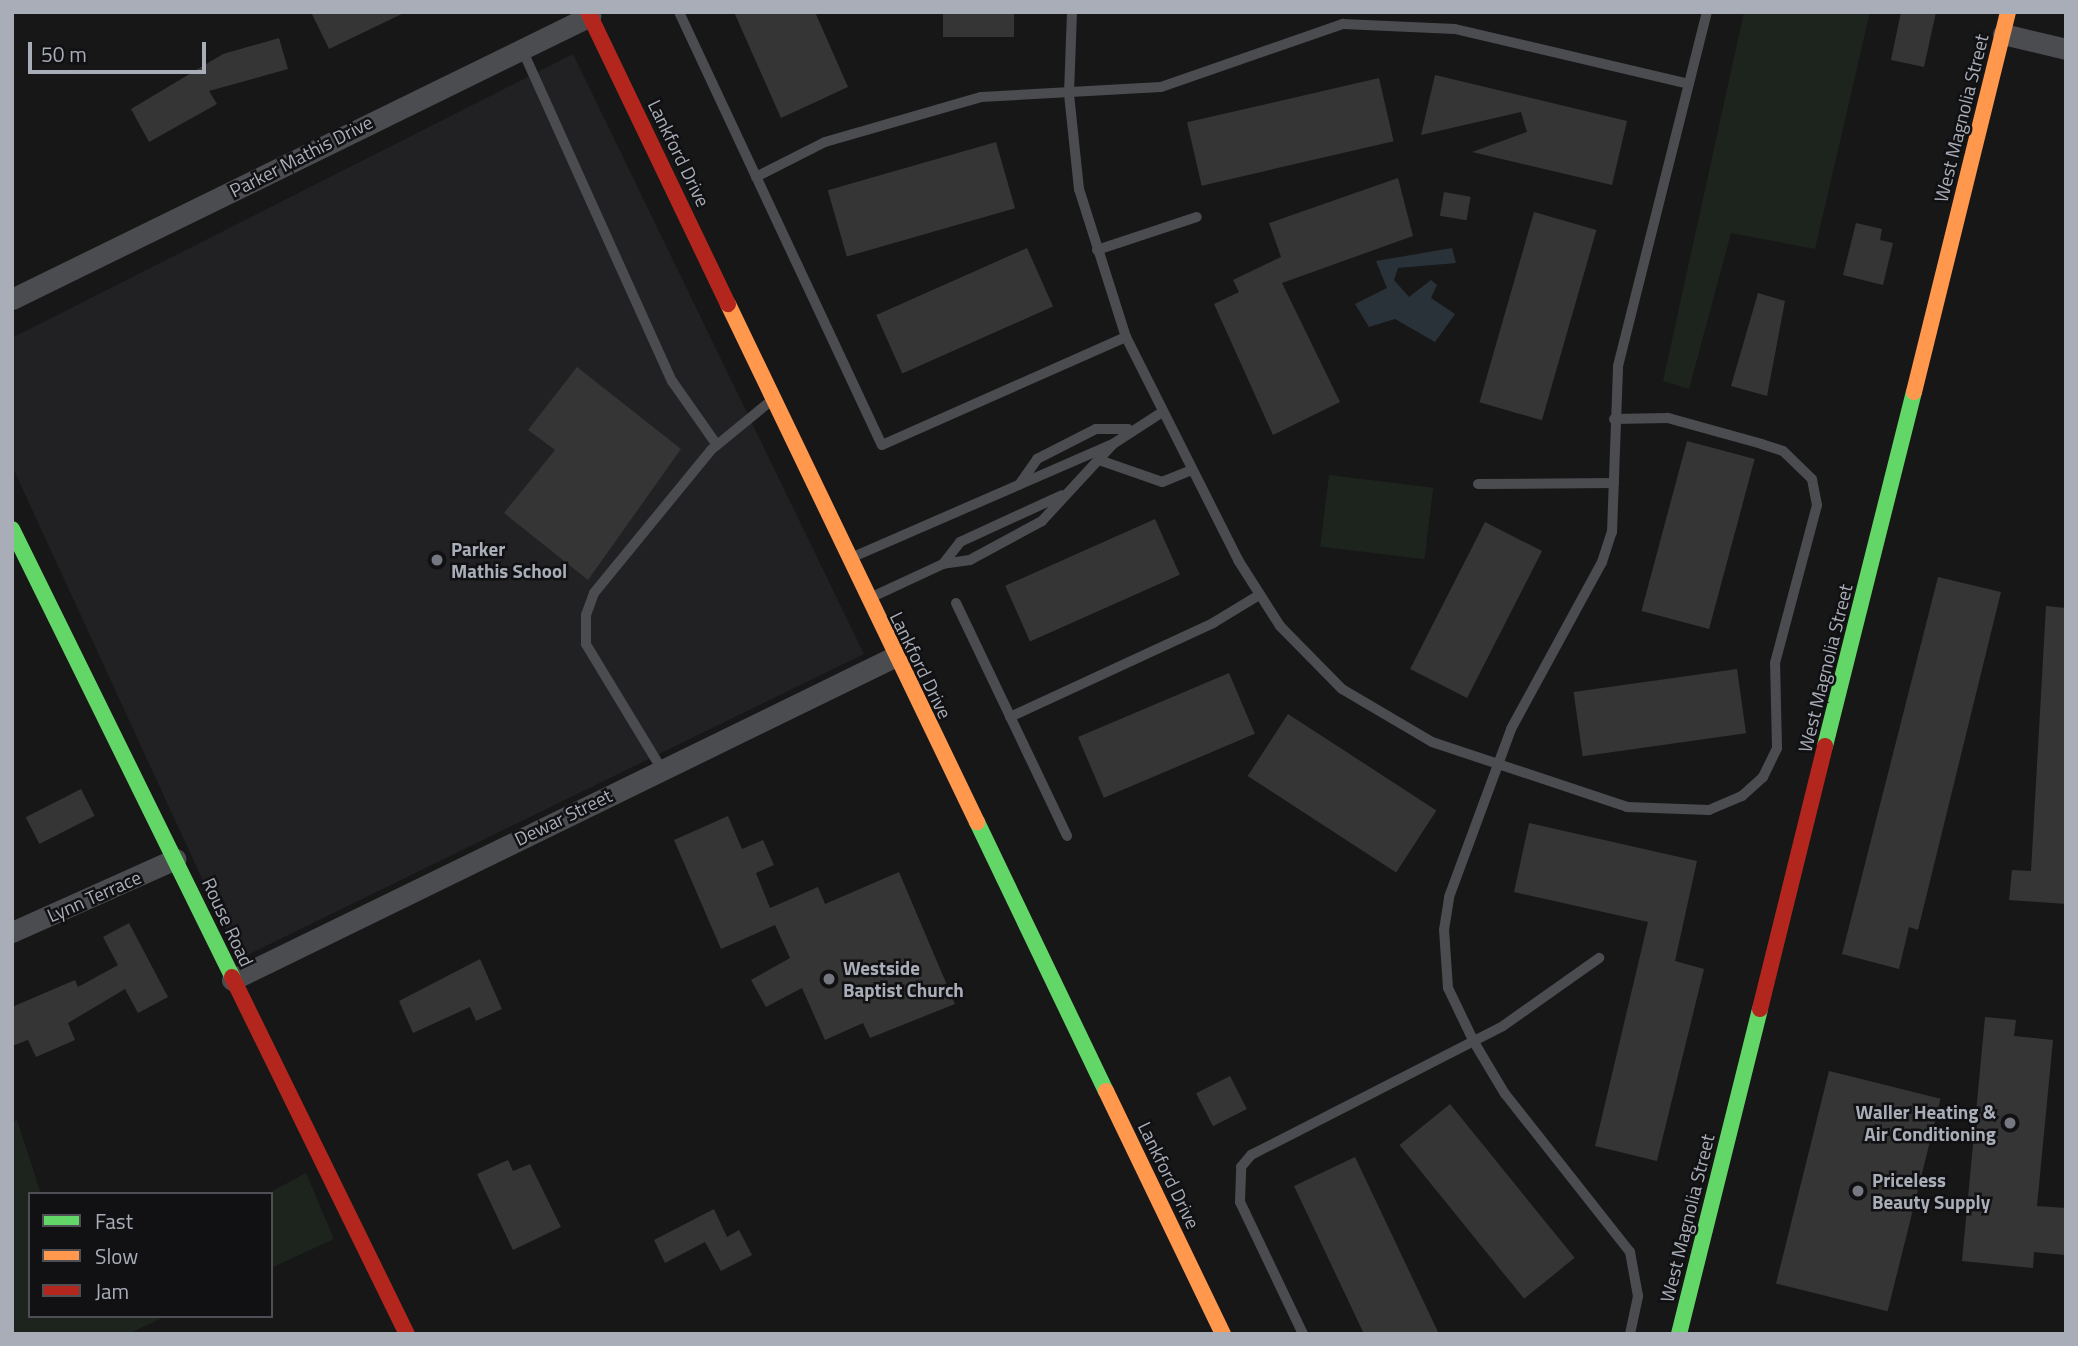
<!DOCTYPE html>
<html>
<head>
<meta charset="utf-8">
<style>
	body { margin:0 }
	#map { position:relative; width:2078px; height:1346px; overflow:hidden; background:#171717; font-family:"Titillium Web",sans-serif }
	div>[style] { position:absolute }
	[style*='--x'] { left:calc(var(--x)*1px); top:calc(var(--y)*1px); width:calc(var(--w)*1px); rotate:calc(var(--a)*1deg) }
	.built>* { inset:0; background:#212123 }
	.green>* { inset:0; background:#1d241e; transform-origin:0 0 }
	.water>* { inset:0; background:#2a3239 }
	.building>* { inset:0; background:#353536; transform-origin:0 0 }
	.lane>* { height:10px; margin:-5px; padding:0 5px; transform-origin:5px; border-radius:5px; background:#4b4c50 }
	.street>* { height:21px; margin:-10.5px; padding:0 10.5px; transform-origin:10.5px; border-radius:10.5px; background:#4b4c50 }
	.fast>* { height:16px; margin:-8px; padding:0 8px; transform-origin:8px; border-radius:8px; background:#63d668 }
	.slow>* { height:16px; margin:-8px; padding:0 8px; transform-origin:8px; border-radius:8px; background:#ff974d }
	.jam>* { height:16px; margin:-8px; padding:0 8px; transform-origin:8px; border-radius:8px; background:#b3261e }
	.dots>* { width:19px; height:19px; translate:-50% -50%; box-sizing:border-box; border:4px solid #111113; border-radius:50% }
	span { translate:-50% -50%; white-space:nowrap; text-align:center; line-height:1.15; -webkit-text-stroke:5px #111113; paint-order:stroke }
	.street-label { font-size:19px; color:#a8adb8 }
	.poi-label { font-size:19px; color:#a8adb8; font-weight:700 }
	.left { translate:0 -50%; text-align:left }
	.right { translate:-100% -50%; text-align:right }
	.frame { position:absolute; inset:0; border:14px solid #a8adb8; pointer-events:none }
	.legend { position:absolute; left:28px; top:1192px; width:245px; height:126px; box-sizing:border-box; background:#111113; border:2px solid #4d4f55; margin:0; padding:9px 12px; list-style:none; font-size:21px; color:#a8adb8 }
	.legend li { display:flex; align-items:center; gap:14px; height:35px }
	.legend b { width:35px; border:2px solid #4d4f55 }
	.scale { position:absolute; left:28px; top:42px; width:178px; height:32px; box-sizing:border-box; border:4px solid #a8adb8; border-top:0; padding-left:9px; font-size:21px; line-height:24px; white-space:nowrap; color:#a8adb8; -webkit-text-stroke:5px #111113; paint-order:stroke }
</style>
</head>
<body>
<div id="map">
	<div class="built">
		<div style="clip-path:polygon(573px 54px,864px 654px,239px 959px,12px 466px,12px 338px)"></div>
	</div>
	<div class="green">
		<div style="clip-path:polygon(1744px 12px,1870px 12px,1815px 249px,1731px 233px,1689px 389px,1663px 381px)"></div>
		<div style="left:1329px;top:475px;width:105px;height:72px;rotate:7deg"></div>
		<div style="clip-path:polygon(17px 1120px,41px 1194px,30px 1194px,30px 1316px,166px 1316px,128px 1334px,12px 1334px,12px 1122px)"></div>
		<div style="clip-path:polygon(306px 1173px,334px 1239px,271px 1268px,267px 1194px)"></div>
	</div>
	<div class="water">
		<div style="clip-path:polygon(1452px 248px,1456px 263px,1398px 268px,1394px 280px,1409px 297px,1431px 280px,1437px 285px,1431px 298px,1455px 314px,1435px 342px,1395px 319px,1369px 327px,1355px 304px,1387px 288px,1376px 261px)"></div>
	</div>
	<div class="building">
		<div style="clip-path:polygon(311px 12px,406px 12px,329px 49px)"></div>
		<div style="clip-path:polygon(734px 12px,815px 12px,848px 87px,781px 118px)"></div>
		<div style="left:943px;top:12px;width:71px;height:25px"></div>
		<div style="clip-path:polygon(1901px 12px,1936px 12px,1924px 67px,1891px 60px)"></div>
		<div style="clip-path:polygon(279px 38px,288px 69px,209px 91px,217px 104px,149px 142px,131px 109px,223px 54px)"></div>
		<div style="clip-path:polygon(1435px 75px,1627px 121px,1612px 185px,1472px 152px,1527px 132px,1521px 112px,1421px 135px)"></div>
		<div style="left:1379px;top:78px;width:65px;height:197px;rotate:77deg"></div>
		<div style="left:996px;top:142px;width:69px;height:175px;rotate:74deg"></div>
		<div style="clip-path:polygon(1398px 178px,1413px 236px,1282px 283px,1340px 402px,1273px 435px,1214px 304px,1239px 292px,1233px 280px,1281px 257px,1269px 223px)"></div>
		<div style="left:1444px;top:192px;width:27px;height:24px;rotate:10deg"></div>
		<div style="left:1534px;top:212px;width:65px;height:198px;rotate:16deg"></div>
		<div style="clip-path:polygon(1856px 223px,1882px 229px,1880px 240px,1893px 243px,1883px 285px,1843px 275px)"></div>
		<div style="left:1027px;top:248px;width:64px;height:165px;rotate:66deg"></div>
		<div style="clip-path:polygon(1758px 293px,1785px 301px,1767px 396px,1731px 386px)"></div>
		<div style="clip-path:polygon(577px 367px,681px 449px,588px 580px,504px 513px,555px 450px,528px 430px)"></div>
		<div style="left:1687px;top:441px;width:70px;height:176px;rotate:15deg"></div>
		<div style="left:1155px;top:519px;width:61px;height:164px;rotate:66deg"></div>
		<div style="left:1485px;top:522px;width:64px;height:165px;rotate:27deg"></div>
		<div style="clip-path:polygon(1938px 577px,2001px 592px,1918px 930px,1909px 927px,1899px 969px,1842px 954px)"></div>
		<div style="clip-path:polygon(2046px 606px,2066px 608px,2066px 904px,2009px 900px,2012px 870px,2031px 871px)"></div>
		<div style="left:1737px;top:669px;width:65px;height:165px;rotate:82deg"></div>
		<div style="left:1229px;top:673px;width:66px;height:164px;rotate:67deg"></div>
		<div style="left:1288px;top:714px;width:177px;height:74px;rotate:33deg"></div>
		<div style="left:81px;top:789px;width:30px;height:62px;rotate:63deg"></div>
		<div style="clip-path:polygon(728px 816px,742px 849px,763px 840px,774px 865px,756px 873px,770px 908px,818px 887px,825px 904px,899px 872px,955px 1004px,870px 1038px,863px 1023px,825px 1040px,802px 988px,766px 1007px,751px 980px,790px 958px,775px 925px,721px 949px,674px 840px)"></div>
		<div style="clip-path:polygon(1529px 823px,1697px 861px,1675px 961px,1704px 969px,1657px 1161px,1595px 1146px,1648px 922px,1514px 892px)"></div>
		<div style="clip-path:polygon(129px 923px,168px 997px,138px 1013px,125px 989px,68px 1023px,75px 1040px,36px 1057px,28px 1040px,12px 1046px,12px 1007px,75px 980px,78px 987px,118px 965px,103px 937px)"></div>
		<div style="clip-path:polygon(480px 959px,502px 1009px,476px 1021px,470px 1007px,413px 1033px,399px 1001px)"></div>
		<div style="clip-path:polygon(1985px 1017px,2016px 1020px,2014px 1036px,2053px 1040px,2037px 1206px,2066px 1208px,2066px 1245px,2065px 1255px,2034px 1252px,2033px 1268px,1962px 1261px)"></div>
		<div style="left:1829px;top:1071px;width:115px;height:219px;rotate:14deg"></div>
		<div style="left:1230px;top:1076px;width:37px;height:38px;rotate:63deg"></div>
		<div style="left:1450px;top:1104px;width:198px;height:65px;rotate:51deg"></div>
		<div style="clip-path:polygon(1355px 1157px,1439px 1334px,1364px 1334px,1294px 1186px)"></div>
		<div style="clip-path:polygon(508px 1160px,513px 1171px,530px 1164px,561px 1227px,513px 1250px,477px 1174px)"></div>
		<div style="clip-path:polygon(714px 1209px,727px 1237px,739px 1230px,752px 1255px,721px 1271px,705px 1242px,665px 1263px,654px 1240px)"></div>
	</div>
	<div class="lane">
		<div style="--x:679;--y:12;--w:478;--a:64.9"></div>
		<div style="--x:882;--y:445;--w:267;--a:-23.9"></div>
		<div style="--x:1072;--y:12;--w:82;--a:92.1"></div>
		<div style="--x:1069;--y:94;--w:96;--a:84"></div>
		<div style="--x:1079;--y:189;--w:155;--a:72.4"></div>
		<div style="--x:1126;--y:337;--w:250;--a:63.3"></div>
		<div style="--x:1238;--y:560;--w:78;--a:57.5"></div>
		<div style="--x:1280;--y:626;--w:88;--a:45.5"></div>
		<div style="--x:1342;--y:689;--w:104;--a:30.5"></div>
		<div style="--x:1432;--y:742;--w:206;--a:18.4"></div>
		<div style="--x:1627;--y:807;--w:82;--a:2.1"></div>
		<div style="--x:1709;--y:810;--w:36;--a:-23"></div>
		<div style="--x:1742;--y:796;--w:28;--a:-42"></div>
		<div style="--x:1763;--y:777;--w:32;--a:-64"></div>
		<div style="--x:1777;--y:748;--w:85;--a:-91.3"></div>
		<div style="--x:1775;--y:663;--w:163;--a:-75.1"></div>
		<div style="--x:1817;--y:505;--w:26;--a:-101"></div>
		<div style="--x:1812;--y:479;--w:40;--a:-136"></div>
		<div style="--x:1783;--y:451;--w:22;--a:-162"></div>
		<div style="--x:1762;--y:444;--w:98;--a:-164.5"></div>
		<div style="--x:1668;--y:418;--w:54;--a:178.9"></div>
		<div style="--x:521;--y:47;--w:367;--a:65.7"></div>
		<div style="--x:672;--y:381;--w:78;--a:54.9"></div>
		<div style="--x:756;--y:177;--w:77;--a:-26.9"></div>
		<div style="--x:825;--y:142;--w:162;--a:-16.1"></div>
		<div style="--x:981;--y:97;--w:180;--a:-3.2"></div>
		<div style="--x:1161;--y:87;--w:193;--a:-19.1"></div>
		<div style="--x:1343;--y:24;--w:112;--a:2.6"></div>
		<div style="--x:1455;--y:29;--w:240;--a:13.2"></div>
		<div style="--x:1097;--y:250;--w:105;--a:-18.3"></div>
		<div style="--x:1113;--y:444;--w:57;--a:-32.9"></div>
		<div style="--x:1099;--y:460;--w:67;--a:19.2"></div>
		<div style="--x:1162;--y:482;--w:31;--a:-22"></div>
		<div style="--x:1478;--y:484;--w:136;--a:-0.4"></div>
		<div style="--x:1019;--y:485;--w:32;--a:-55"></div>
		<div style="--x:1037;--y:459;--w:66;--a:-27"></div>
		<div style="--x:1096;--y:429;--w:32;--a:0"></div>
		<div style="--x:853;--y:557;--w:283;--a:-23.5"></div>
		<div style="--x:1113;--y:444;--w:105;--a:132.7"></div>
		<div style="--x:1042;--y:521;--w:82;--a:151.6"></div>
		<div style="--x:970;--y:560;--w:27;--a:172"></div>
		<div style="--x:943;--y:564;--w:78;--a:155.1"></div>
		<div style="--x:943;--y:564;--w:28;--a:-52"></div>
		<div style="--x:960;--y:542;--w:112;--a:-24.7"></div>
		<div style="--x:956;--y:603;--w:258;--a:64.5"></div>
		<div style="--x:1010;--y:717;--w:224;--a:-24.8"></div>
		<div style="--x:1213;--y:623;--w:54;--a:-31.3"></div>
		<div style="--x:661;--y:768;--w:145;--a:-121.2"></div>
		<div style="--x:586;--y:644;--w:29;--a:-90"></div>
		<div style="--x:586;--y:615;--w:23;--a:-70"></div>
		<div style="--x:594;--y:593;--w:185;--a:-50.7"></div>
		<div style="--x:711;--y:450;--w:80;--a:-39.4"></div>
		<div style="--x:1303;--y:1334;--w:146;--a:-115.5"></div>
		<div style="--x:1240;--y:1202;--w:35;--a:-88"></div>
		<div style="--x:1241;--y:1167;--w:16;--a:-50"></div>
		<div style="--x:1251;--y:1155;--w:283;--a:-27.1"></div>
		<div style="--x:1503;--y:1026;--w:118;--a:-35.3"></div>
		<div style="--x:1630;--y:1334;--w:39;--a:-78"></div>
		<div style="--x:1638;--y:1296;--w:45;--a:-100.3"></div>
		<div style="--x:1630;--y:1252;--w:201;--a:-128.3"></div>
		<div style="--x:1505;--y:1094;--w:61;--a:-120.8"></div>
		<div style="--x:1474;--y:1042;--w:60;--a:-115.7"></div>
		<div style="--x:1448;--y:988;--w:58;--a:-93.9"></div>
		<div style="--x:1444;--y:930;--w:33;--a:-81"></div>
		<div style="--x:1449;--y:897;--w:179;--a:-69.7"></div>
		<div style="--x:1511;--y:729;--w:190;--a:-61.4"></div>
		<div style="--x:1602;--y:562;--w:32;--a:-72"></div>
		<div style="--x:1612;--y:532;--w:166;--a:-87.9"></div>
		<div style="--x:1618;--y:366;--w:365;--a:-75.9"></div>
	</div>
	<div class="street">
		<div style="--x:2003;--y:34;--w:65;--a:13.4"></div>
		<div style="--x:12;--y:299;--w:644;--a:-26.09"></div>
		<div style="--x:12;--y:932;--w:179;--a:-24.1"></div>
		<div style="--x:232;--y:980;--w:737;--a:-26.01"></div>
	</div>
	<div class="fast">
		<div style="--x:12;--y:529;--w:499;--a:63.8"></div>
		<div style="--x:1825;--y:746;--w:365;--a:-75.9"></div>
		<div style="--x:977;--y:822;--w:298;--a:64.4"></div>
		<div style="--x:1679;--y:1334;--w:335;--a:-76"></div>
	</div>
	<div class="slow">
		<div style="--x:728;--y:304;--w:575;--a:64.33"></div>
		<div style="--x:1914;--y:392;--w:391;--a:-76.1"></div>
		<div style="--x:1106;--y:1091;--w:270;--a:64.3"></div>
	</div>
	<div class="jam">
		<div style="--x:588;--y:12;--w:324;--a:64.4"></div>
		<div style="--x:232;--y:977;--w:398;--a:63.9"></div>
		<div style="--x:1760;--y:1009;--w:271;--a:-76.1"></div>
	</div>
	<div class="dots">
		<div style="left:437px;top:560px;background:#757880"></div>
		<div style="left:829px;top:979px;background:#757880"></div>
		<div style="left:2010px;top:1123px;background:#757880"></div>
		<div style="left:1858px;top:1191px;background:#757880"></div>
	</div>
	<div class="street-label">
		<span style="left:1961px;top:118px;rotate:-76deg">West Magnolia Street</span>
		<span style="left:679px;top:153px;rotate:64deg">Lankford Drive</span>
		<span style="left:301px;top:156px;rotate:-27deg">Parker Mathis Drive</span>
		<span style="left:921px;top:665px;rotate:64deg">Lankford Drive</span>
		<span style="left:1825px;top:668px;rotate:-76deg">West Magnolia Street</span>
		<span style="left:563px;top:817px;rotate:-26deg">Dewar Street</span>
		<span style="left:94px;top:896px;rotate:-24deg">Lynn Terrace</span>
		<span style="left:228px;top:922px;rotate:65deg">Rouse Road</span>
		<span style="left:1169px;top:1175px;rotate:64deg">Lankford Drive</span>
		<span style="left:1687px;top:1218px;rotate:-76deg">West Magnolia Street</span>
	</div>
	<div class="poi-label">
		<span class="left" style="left:451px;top:560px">Parker<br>Mathis School</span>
		<span class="left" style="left:843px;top:979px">Westside<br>Baptist Church</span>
		<span class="right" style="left:1996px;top:1123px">Waller Heating &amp;<br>Air Conditioning</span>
		<span class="left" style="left:1872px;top:1191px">Priceless<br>Beauty Supply</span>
	</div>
	<div class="frame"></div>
	<ul class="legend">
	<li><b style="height:9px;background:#63d668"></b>Fast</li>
	<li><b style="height:9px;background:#ff974d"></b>Slow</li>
	<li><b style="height:9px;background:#b3261e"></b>Jam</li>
	</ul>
	<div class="scale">50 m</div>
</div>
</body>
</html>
